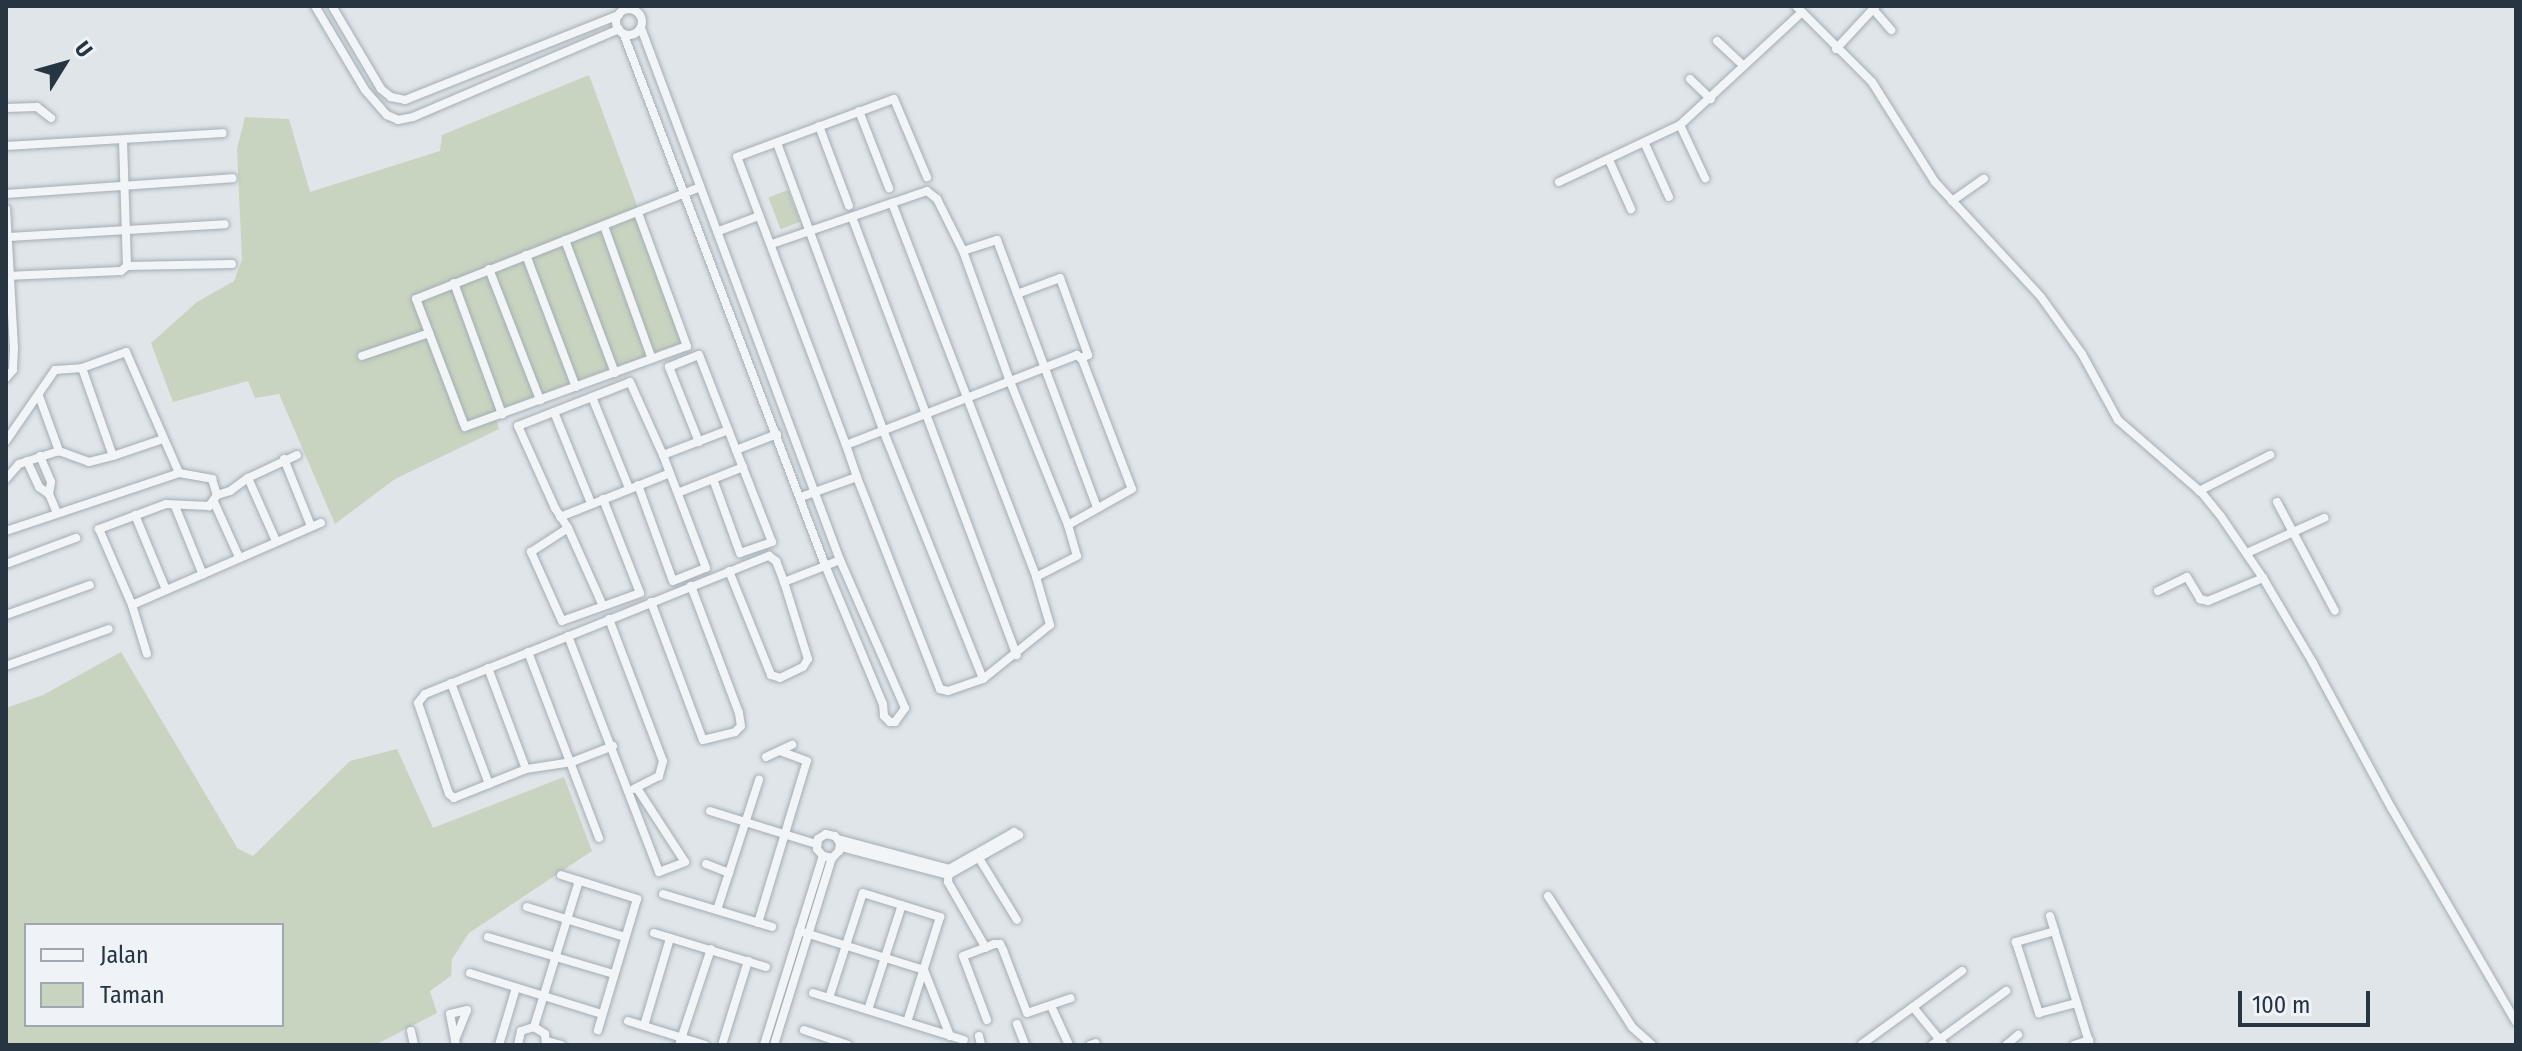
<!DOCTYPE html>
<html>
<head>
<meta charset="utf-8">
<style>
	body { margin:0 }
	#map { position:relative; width:2522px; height:1051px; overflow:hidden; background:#dfe5e9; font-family:"Fira Sans Condensed",sans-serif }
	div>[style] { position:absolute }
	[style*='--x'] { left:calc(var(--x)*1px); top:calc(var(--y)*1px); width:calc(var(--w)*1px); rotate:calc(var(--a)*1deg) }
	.green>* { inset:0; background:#c8d4c0; transform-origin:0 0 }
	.roads { filter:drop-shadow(0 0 2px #a4adb4) drop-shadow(0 0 2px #a4adb4) }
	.minor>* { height:8px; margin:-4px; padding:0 4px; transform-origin:4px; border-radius:4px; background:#f2f5f7 }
	.minor>.ring { margin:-4px; padding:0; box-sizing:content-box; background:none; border:8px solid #f2f5f7; border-radius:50% }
	span { translate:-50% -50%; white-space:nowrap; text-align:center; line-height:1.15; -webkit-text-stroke:7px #eff3f7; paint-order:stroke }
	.frame { position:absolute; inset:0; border:8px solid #273542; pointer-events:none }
	.legend { position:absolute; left:24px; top:923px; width:260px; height:104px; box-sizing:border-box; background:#eff3f7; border:2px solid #9fa7af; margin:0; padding:10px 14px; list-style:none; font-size:24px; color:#273542 }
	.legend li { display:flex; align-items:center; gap:16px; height:40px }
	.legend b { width:40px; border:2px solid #9fa7af }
	.north { position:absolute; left:24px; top:24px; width:80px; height:80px; -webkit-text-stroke:6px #eff3f7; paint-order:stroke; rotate:53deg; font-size:22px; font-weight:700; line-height:32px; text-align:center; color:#273542 }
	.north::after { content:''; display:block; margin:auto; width:28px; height:36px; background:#273542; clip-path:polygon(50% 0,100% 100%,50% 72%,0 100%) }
	.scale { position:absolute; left:2238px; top:991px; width:132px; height:36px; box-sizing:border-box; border:4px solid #273542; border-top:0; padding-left:10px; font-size:24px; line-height:28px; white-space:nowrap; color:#273542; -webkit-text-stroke:6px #eff3f7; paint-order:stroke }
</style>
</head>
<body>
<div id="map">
	<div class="green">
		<div style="clip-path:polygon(589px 75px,687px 341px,494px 411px,499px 429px,395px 479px,335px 524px,279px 394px,255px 398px,248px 381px,173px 402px,151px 343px,197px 302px,234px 281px,242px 260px,237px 149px,245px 117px,289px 119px,310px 192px,440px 151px,442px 135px)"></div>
		<div style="left:788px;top:190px;width:34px;height:21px;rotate:69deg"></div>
		<div style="clip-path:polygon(evenodd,121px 652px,238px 849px,253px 856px,350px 761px,397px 749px,433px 828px,564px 777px,592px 851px,469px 933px,452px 959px,451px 976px,430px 991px,437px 1013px,375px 1045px,6px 1045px,6px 708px,43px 695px,121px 652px,26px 925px,282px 925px,282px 1025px,26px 1025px,26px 925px)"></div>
	</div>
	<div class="roads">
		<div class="minor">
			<div style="--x:315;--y:6;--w:98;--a:59.2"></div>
			<div style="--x:365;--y:90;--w:33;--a:49"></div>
			<div style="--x:387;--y:115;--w:12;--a:24"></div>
			<div style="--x:398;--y:120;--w:15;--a:-11"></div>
			<div style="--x:413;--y:117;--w:224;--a:-23.1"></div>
			<div style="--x:332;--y:6;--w:96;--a:59.4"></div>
			<div style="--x:381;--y:89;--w:13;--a:39"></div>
			<div style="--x:391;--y:97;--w:14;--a:12"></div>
			<div style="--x:405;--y:100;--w:230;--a:-21.7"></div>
			<div style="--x:1796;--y:6;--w:107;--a:45"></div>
			<div style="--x:1872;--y:82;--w:118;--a:57.8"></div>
			<div style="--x:1935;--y:182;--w:156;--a:47.3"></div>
			<div style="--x:2041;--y:297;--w:70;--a:54.3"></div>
			<div style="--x:2082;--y:354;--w:75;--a:61.4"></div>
			<div style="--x:2118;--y:420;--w:111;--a:41"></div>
			<div style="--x:2202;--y:493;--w:28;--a:51"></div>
			<div style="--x:2220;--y:515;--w:76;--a:55.7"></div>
			<div style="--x:2263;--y:578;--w:99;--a:59.5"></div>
			<div style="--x:2313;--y:663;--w:166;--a:61.6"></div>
			<div style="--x:2392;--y:809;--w:246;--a:59.8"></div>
			<div style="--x:1873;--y:9;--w:28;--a:49"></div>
			<div class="ring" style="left:616px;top:9px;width:18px;height:18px"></div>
			<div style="--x:624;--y:35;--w:567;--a:69.23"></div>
			<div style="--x:825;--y:565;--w:151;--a:67.4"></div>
			<div style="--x:883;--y:704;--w:12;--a:85"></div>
			<div style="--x:884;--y:716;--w:8;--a:45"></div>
			<div style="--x:890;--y:722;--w:5;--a:0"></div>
			<div style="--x:895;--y:722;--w:17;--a:-54"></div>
			<div style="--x:905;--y:708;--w:162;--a:-113.7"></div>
			<div style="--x:840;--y:560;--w:568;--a:-110.51"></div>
			<div style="--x:1717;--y:41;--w:35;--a:43"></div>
			<div style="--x:1836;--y:49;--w:59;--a:-47.1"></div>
			<div style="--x:1690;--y:79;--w:29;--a:44"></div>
			<div style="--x:6;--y:108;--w:31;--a:-2"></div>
			<div style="--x:37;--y:107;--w:18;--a:38"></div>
			<div style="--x:859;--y:111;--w:83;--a:68.7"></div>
			<div style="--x:1680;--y:125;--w:59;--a:64.7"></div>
			<div style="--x:819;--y:126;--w:85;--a:69.4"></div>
			<div style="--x:123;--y:140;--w:126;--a:88.2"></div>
			<div style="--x:777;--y:143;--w:306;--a:69.7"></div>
			<div style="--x:883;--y:430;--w:268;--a:68.1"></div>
			<div style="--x:1645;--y:144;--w:58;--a:65.6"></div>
			<div style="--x:6;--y:146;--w:217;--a:-3.4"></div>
			<div style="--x:1609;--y:160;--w:54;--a:65.8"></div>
			<div style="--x:1559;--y:182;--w:134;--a:-25.2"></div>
			<div style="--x:1680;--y:125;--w:166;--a:-42.8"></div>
			<div style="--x:6;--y:194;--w:227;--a:-4"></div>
			<div style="--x:1952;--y:201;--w:39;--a:-35"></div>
			<div style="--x:892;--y:203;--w:37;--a:-19"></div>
			<div style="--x:927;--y:191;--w:13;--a:39"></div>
			<div style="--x:937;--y:199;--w:58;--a:63.4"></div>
			<div style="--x:963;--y:251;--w:136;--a:70.2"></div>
			<div style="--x:1009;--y:379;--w:157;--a:68"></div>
			<div style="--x:6;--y:209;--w:140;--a:86.7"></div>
			<div style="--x:14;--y:349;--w:21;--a:93"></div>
			<div style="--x:13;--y:370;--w:11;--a:131"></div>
			<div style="--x:638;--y:213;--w:142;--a:69.8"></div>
			<div style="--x:687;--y:346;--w:236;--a:160"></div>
			<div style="--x:465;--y:427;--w:137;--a:-110.9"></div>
			<div style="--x:416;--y:299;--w:305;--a:-21.5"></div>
			<div style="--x:852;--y:217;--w:468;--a:69.4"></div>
			<div style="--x:604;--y:226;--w:141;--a:70.2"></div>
			<div style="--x:719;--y:231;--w:43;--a:-20.6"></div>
			<div style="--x:9;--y:237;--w:216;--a:-3.4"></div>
			<div style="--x:565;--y:240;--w:142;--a:69.4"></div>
			<div style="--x:772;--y:244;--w:127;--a:-18.9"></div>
			<div style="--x:892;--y:203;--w:401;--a:68.9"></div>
			<div style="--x:1036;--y:577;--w:50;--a:73.7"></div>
			<div style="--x:1050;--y:625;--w:86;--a:141.1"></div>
			<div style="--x:983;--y:679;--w:37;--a:161"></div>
			<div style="--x:948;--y:691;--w:8;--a:-166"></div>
			<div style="--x:940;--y:689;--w:228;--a:-111.4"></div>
			<div style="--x:963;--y:251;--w:36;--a:-18"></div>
			<div style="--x:997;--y:240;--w:286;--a:69.5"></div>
			<div style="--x:526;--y:255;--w:141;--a:69.3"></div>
			<div style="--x:489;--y:269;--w:141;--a:68.7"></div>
			<div style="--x:6;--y:276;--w:115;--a:-2.5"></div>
			<div style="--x:121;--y:271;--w:8;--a:-40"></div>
			<div style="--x:127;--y:266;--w:105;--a:-1.1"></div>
			<div style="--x:454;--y:283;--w:140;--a:69.9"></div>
			<div style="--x:1017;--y:294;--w:46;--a:-20.4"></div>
			<div style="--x:1060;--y:278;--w:82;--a:70"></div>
			<div style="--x:1088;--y:355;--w:8;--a:157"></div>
			<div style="--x:362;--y:356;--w:71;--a:-18.9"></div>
			<div style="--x:82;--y:368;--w:93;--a:70.6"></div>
			<div style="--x:113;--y:456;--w:53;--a:-18.8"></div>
			<div style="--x:39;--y:396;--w:59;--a:70"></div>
			<div style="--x:592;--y:397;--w:98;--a:67.9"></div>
			<div style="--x:554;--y:412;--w:98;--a:67.9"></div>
			<div style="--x:6;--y:441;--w:86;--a:-55.4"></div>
			<div style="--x:55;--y:370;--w:27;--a:-4"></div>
			<div style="--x:82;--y:368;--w:47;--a:-20"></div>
			<div style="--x:126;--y:352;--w:132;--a:66.3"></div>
			<div style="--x:699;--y:442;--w:81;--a:-111.8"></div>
			<div style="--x:669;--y:367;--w:32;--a:-22"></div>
			<div style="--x:699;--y:355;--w:102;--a:68.7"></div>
			<div style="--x:846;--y:445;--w:308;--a:-110.7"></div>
			<div style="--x:737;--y:157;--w:167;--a:-20.3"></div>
			<div style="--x:894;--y:99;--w:85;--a:67.1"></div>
			<div style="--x:40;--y:456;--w:28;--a:67"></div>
			<div style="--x:51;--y:482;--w:12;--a:99"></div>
			<div style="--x:49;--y:494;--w:21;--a:67"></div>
			<div style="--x:284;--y:459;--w:72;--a:68.1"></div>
			<div style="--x:27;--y:461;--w:29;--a:65"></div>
			<div style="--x:39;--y:487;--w:12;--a:35"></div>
			<div style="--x:6;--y:479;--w:20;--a:-49"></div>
			<div style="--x:19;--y:464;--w:42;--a:-18"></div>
			<div style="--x:59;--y:451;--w:32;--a:20"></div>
			<div style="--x:89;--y:462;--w:25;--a:-14"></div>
			<div style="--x:713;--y:479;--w:79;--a:70"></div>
			<div style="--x:740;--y:553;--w:34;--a:-19"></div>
			<div style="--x:772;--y:542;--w:99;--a:-111.4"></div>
			<div style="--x:736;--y:450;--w:44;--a:-21.3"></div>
			<div style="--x:638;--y:485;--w:102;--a:70"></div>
			<div style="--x:673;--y:581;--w:35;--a:-22"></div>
			<div style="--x:706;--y:568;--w:121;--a:-110.8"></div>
			<div style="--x:663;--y:455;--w:70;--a:-21"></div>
			<div style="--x:2199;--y:491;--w:80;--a:-26.9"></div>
			<div style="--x:680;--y:492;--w:68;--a:-21.6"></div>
			<div style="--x:217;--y:495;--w:14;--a:-17"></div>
			<div style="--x:230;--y:491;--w:22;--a:-36"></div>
			<div style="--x:801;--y:497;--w:59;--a:-19.7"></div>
			<div style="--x:857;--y:477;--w:34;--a:-109"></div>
			<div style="--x:846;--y:445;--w:248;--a:-21.3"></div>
			<div style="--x:1077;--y:355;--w:6;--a:39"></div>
			<div style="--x:1082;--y:359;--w:139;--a:69"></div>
			<div style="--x:1132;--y:489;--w:73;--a:150.6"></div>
			<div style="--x:1068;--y:525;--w:32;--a:74"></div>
			<div style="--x:1077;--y:556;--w:46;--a:152.9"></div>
			<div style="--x:603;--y:499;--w:101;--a:68.5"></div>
			<div style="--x:640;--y:593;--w:83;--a:160.3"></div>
			<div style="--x:562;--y:621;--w:76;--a:-114.2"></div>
			<div style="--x:531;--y:552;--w:44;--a:-33"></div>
			<div style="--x:568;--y:528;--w:24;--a:-123"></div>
			<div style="--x:555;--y:508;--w:90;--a:-114.3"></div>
			<div style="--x:518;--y:426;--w:120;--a:-21.4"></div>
			<div style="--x:630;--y:382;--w:80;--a:65.7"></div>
			<div style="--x:214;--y:502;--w:60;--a:65.6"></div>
			<div style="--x:2277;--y:502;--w:123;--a:62"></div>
			<div style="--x:175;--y:506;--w:74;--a:67.9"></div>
			<div style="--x:135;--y:515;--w:81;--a:67.5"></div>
			<div style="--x:560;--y:517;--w:118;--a:-21.8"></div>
			<div style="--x:568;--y:528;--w:85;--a:65.8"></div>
			<div style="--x:6;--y:531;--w:182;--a:-18.5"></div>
			<div style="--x:179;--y:473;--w:34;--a:10"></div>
			<div style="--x:212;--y:479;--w:17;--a:73"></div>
			<div style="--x:217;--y:495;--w:14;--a:126"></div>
			<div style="--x:209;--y:506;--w:43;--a:-177.3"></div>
			<div style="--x:166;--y:504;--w:72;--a:159.5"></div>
			<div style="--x:99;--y:529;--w:83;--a:66.5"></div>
			<div style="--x:132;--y:605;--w:51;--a:73"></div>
			<div style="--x:276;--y:541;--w:69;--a:-114"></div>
			<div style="--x:248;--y:478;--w:54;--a:-25.1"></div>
			<div style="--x:2247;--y:553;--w:85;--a:-24.4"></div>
			<div style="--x:6;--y:564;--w:75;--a:-20.4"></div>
			<div style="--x:729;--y:571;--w:112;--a:68"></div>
			<div style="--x:771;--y:675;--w:9;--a:18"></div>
			<div style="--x:780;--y:678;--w:25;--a:-26"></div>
			<div style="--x:803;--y:667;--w:9;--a:-58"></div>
			<div style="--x:808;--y:659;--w:81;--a:-107.3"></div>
			<div style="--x:2158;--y:591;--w:32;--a:-26"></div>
			<div style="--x:2187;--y:577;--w:26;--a:59"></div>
			<div style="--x:2200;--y:599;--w:8;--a:14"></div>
			<div style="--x:2208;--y:601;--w:60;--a:-22.7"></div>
			<div style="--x:651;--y:602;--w:147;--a:69.4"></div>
			<div style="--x:703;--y:740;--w:33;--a:-14"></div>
			<div style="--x:735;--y:732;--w:8;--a:-45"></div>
			<div style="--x:741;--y:726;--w:13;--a:-99"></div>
			<div style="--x:739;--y:713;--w:136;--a:-110.7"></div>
			<div style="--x:132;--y:605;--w:206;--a:-23.5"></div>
			<div style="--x:6;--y:615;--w:89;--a:-19.7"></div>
			<div style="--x:609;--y:619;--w:152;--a:69.2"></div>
			<div style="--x:663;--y:761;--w:16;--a:105"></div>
			<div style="--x:659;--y:776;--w:28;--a:153"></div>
			<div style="--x:568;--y:636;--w:253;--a:68.9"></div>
			<div style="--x:659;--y:872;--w:28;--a:-21"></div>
			<div style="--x:685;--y:862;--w:88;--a:-123"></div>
			<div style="--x:528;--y:652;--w:199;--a:69.1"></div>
			<div style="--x:6;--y:666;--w:109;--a:-19.8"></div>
			<div style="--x:488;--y:668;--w:108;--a:69.4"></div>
			<div style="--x:451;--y:683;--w:108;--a:69.4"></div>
			<div style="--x:613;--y:746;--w:44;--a:158.7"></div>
			<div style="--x:572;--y:762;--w:47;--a:171.3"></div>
			<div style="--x:526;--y:769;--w:78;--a:158.1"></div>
			<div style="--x:454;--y:798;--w:6;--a:-141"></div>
			<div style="--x:449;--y:794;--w:96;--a:-108.8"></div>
			<div style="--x:418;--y:703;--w:11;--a:-52"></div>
			<div style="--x:425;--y:694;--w:371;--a:-21.9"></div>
			<div style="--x:769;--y:556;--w:9;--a:36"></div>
			<div style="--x:776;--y:561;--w:22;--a:69"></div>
			<div style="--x:784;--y:582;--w:60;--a:-21.4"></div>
			<div style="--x:766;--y:757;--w:29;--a:-25"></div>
			<div style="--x:710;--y:811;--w:111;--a:17.3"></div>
			<div style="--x:838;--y:839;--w:115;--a:15.1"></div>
			<div style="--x:949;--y:869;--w:75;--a:-29.6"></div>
			<div style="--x:1014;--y:832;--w:6;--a:31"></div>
			<div style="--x:1019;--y:835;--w:81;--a:150.6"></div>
			<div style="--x:948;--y:875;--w:111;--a:-165.3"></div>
			<div style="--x:977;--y:855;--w:76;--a:58.4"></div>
			<div style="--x:706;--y:864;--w:25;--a:21"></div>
			<div style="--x:949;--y:870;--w:12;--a:95"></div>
			<div style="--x:948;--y:882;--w:76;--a:60.1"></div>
			<div style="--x:561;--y:875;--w:80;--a:17.5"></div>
			<div style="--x:637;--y:899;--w:137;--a:106.6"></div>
			<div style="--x:663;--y:894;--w:114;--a:16.8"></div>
			<div style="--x:1548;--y:896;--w:156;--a:57.3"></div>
			<div style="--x:1632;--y:1027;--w:27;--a:42"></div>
			<div style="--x:527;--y:907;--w:102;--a:17"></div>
			<div style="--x:717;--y:910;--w:137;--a:-72.1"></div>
			<div style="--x:2050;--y:916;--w:135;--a:72.8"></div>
			<div style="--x:758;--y:923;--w:169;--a:-73.2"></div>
			<div style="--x:807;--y:761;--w:29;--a:-160"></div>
			<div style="--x:799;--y:931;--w:131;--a:17.3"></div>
			<div style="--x:924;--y:970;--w:71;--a:68.5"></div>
			<div style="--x:2055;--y:931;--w:41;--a:164.2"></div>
			<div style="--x:2016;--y:942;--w:75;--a:72.1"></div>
			<div style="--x:2039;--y:1013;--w:39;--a:-15"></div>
			<div style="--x:654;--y:933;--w:117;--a:16.9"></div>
			<div style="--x:488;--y:937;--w:131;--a:16.4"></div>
			<div style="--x:470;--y:973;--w:138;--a:17.3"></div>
			<div style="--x:813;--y:993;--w:158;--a:17.3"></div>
			<div style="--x:829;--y:998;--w:110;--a:-72.1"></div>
			<div style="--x:863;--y:893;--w:81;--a:17.3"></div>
			<div style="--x:940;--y:917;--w:110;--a:107.4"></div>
			<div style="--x:1051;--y:1006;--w:43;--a:65.2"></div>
			<div style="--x:1913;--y:1007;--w:61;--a:-36.3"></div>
			<div style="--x:868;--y:1010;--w:110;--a:-72.1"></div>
			<div style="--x:987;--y:1020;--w:68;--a:-110.6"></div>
			<div style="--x:963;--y:956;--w:33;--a:-21"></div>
			<div style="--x:994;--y:944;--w:6;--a:0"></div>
			<div style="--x:1000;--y:944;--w:7;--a:63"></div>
			<div style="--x:1003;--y:950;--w:67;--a:69.1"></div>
			<div style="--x:1027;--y:1013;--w:46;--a:-18.8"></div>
			<div style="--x:628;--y:1021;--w:81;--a:17.3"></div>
			<div style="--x:1017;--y:1024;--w:22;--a:69"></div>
			<div style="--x:644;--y:1026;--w:92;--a:-73.5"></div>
			<div style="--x:534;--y:1027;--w:153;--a:-72.9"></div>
			<div style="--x:804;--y:1030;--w:46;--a:18.8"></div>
			<div style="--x:411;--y:1031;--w:14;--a:78"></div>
			<div style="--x:979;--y:1036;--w:9;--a:77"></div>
			<div style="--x:455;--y:1040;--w:32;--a:-68"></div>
			<div style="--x:467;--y:1010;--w:17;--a:167"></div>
			<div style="--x:450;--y:1014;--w:32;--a:79"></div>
			<div style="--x:547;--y:1041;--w:15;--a:16"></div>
			<div style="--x:1862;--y:1044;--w:63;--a:-36"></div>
			<div style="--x:1913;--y:1007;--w:49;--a:50.8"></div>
			<div style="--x:499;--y:1045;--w:59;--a:-73.4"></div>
			<div style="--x:518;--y:1045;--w:14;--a:-78"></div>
			<div style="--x:521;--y:1031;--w:14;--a:-17"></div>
			<div style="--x:534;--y:1027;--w:13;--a:32"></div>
			<div style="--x:545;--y:1034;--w:11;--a:85"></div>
			<div style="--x:679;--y:1045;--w:101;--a:-71.6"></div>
			<div style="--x:722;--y:1045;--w:88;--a:-72.8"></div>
			<div style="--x:764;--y:1045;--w:198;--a:-72.7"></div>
			<div style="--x:823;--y:856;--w:9;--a:-131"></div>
			<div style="--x:817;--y:849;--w:10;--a:-84"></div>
			<div style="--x:818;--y:839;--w:9;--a:-32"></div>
			<div style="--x:826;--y:834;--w:9;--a:13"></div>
			<div style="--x:835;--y:836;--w:9;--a:54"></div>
			<div style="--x:840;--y:843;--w:8;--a:97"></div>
			<div style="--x:839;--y:851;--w:10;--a:135"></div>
			<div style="--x:832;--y:858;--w:9;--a:-167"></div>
			<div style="--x:774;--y:1045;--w:196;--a:-72.8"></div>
			<div style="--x:1090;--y:1045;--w:6;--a:-18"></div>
			<div style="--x:1932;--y:1045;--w:92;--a:-36.1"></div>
			<div style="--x:2006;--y:1045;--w:16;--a:-40"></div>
			<div style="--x:2074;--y:1045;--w:16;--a:-18"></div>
		</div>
	</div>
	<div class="frame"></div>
	<ul class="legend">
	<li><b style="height:10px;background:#f2f5f7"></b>Jalan</li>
	<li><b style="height:22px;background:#c8d4c0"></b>Taman</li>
	</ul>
	<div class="north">U</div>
	<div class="scale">100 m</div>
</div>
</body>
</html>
